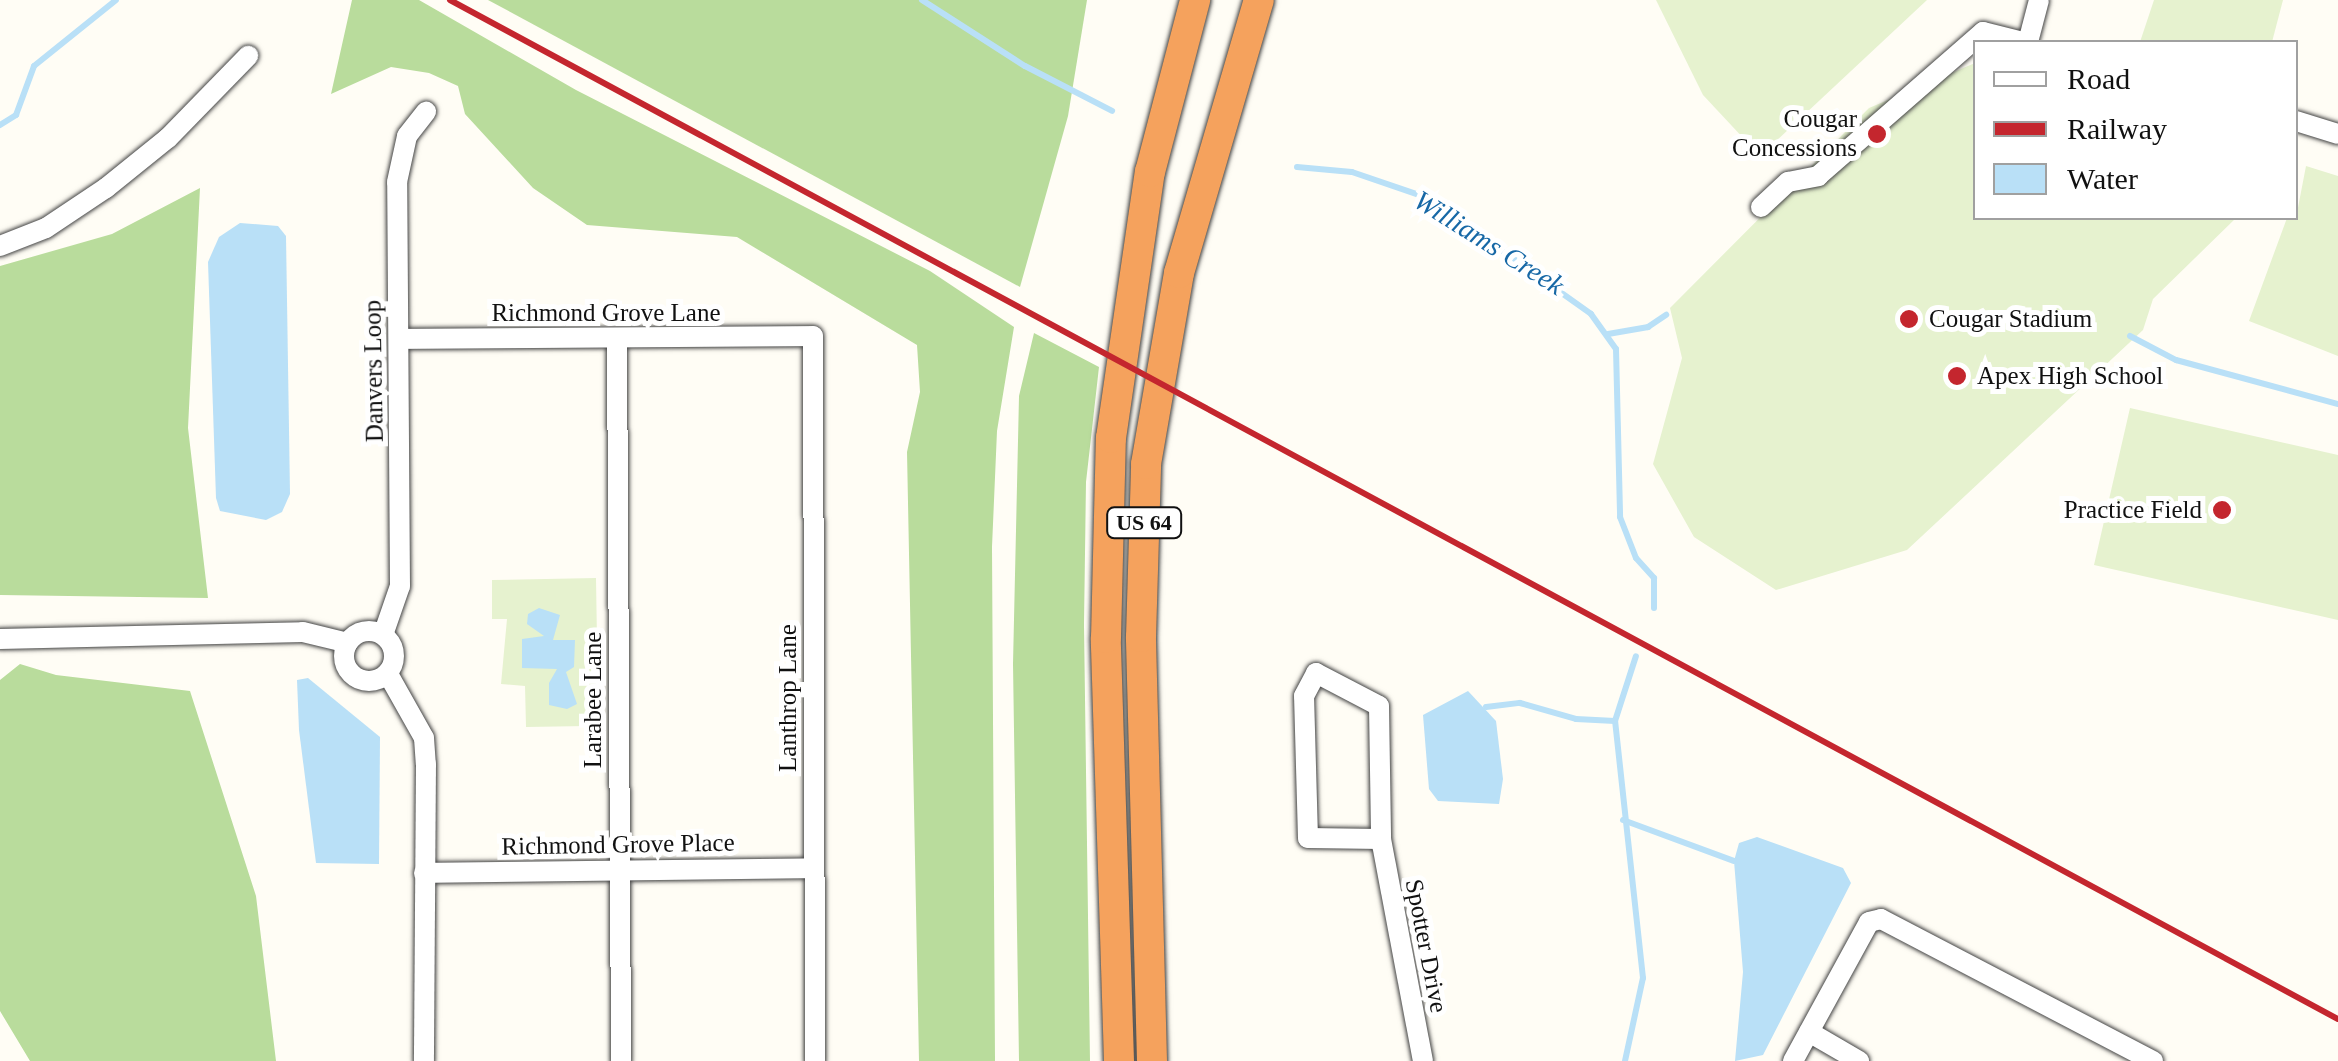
<!DOCTYPE html>
<html>
<head>
<meta charset="utf-8">
<style>
	body { margin:0 }
	#map { position:relative; width:2338px; height:1061px; overflow:hidden; background:#fffdf5; font-family:"Times New Roman",serif }
	div>[style] { position:absolute }
	[style*='--x'] { left:calc(var(--x)*1px); top:calc(var(--y)*1px); width:calc(var(--w)*1px); rotate:calc(var(--a)*1deg) }
	.forest>* { inset:0; background:#b9dc9c }
	.pitch>* { inset:0; background:#e6f2cf }
	.water>* { inset:0; background:#b9e0f7 }
	.stream>* { height:6px; margin:-3px; padding:0 3px; transform-origin:3px; border-radius:3px; background:#b9e0f7 }
	.roads { filter:drop-shadow(0 0 2px #444) drop-shadow(0 0 2px #444) }
	.minor>* { height:20px; margin:-10px; padding:0 10px; transform-origin:10px; border-radius:10px; background:#fff }
	.minor>.ring { margin:-10px; padding:0; box-sizing:content-box; background:none; border:20px solid #fff; border-radius:50% }
	.highway>* { height:30px; margin:-15px; padding:0 15px; transform-origin:15px; border-radius:15px; background:#f5a25d }
	.rail>* { height:6px; margin:-3px; padding:0 3px; transform-origin:3px; border-radius:3px; background:#c4262e }
	.dots>* { width:28px; height:28px; translate:-50% -50%; box-sizing:border-box; border:5px solid #fff; border-radius:50% }
	span { translate:-50% -50%; white-space:nowrap; text-align:center; line-height:1.15; -webkit-text-stroke:10px #fff; paint-order:stroke }
	.shield-label span { padding:2px 8px; background:#fff; border:2px solid; border-radius:8px; -webkit-text-stroke-width:0 }
	.shield-label { font-size:22px; color:#111; font-weight:700 }
	.poi-label { font-size:25px; color:#111 }
	.right { translate:-100% -50%; text-align:right }
	.left { translate:0 -50%; text-align:left }
	.street-label { font-size:25px; color:#111 }
	.water-label { font-size:28px; color:#1768a6; font-style:italic }
	.legend { position:absolute; left:1973px; top:40px; width:325px; height:180px; box-sizing:border-box; background:#fff; border:2px solid #a0a0a0; margin:0; padding:12px 18px; list-style:none; font-size:30px; color:#111 }
	.legend li { display:flex; align-items:center; gap:20px; height:50px }
	.legend b { width:50px; border:2px solid #a0a0a0 }
</style>
</head>
<body>
<div id="map">
	<div class="forest">
		<div style="clip-path:polygon(352px 0,419px 0,576px 90px,930px 271px,1014px 327px,997px 431px,992px 547px,995px 1061px,919px 1061px,907px 452px,920px 392px,917px 345px,737px 237px,587px 225px,533px 188px,465px 114px,458px 86px,429px 73px,391px 67px,331px 94px)"></div>
		<div style="clip-path:polygon(488px 0,1087px 0,1068px 116px,1020px 287px)"></div>
		<div style="clip-path:polygon(200px 188px,188px 428px,208px 598px,0 595px,0 266px,112px 234px)"></div>
		<div style="clip-path:polygon(1034px 333px,1099px 367px,1086px 482px,1084px 625px,1090px 1061px,1019px 1061px,1013px 664px,1019px 396px)"></div>
		<div style="clip-path:polygon(20px 664px,56px 675px,190px 691px,256px 896px,276px 1061px,30px 1061px,0 1011px,0 680px)"></div>
	</div>
	<div class="pitch">
		<div style="clip-path:polygon(1656px 0,1927px 0,1760px 156px,1703px 95px)"></div>
		<div style="clip-path:polygon(2154px 0,2283px 0,2272px 42px,2140px 42px)"></div>
		<div style="clip-path:polygon(1975px 63px,1976px 218px,2236px 218px,2153px 299px,2143px 330px,1907px 550px,1776px 590px,1694px 537px,1653px 464px,1682px 358px,1670px 308px,1869px 108px)"></div>
		<div style="clip-path:polygon(2306px 166px,2338px 176px,2338px 356px,2249px 321px,2287px 218px,2296px 218px)"></div>
		<div style="clip-path:polygon(2130px 408px,2338px 455px,2338px 620px,2094px 565px)"></div>
		<div style="clip-path:polygon(596px 578px,598px 703px,587px 704px,587px 726px,526px 727px,525px 686px,501px 684px,507px 619px,492px 619px,492px 580px)"></div>
	</div>
	<div class="water">
		<div style="clip-path:polygon(240px 223px,278px 226px,286px 236px,290px 494px,282px 512px,266px 520px,220px 511px,216px 498px,208px 262px,219px 237px)"></div>
		<div style="clip-path:polygon(539px 608px,560px 615px,553px 640px,575px 640px,574px 667px,566px 672px,577px 704px,567px 709px,549px 705px,549px 683px,557px 669px,522px 668px,522px 639px,544px 636px,527px 624px,528px 614px)"></div>
		<div style="clip-path:polygon(308px 678px,380px 737px,379px 864px,316px 863px,299px 730px,297px 680px)"></div>
		<div style="clip-path:polygon(1468px 691px,1496px 721px,1503px 779px,1499px 804px,1438px 801px,1429px 789px,1423px 715px)"></div>
		<div style="clip-path:polygon(1757px 837px,1843px 868px,1851px 883px,1763px 1055px,1735px 1061px,1743px 972px,1734px 861px,1739px 843px)"></div>
	</div>
	<div class="stream">
		<div style="--x:922;--y:0;--w:122;--a:32.7"></div>
		<div style="--x:1025;--y:66;--w:98;--a:27.3"></div>
		<div style="--x:0;--y:125;--w:19;--a:-32"></div>
		<div style="--x:16;--y:115;--w:52;--a:-69.8"></div>
		<div style="--x:34;--y:66;--w:105;--a:-38.8"></div>
		<div style="--x:1297;--y:167;--w:55;--a:5.2"></div>
		<div style="--x:1352;--y:172;--w:80;--a:18.9"></div>
		<div style="--x:1428;--y:198;--w:200;--a:35.4"></div>
		<div style="--x:1591;--y:314;--w:43;--a:54.5"></div>
		<div style="--x:1616;--y:349;--w:168;--a:88.6"></div>
		<div style="--x:1620;--y:517;--w:44;--a:68.7"></div>
		<div style="--x:1636;--y:558;--w:27;--a:48"></div>
		<div style="--x:1654;--y:578;--w:30;--a:90"></div>
		<div style="--x:1608;--y:334;--w:41;--a:-9.9"></div>
		<div style="--x:1648;--y:327;--w:22;--a:-34"></div>
		<div style="--x:2130;--y:336;--w:52;--a:27.6"></div>
		<div style="--x:2176;--y:360;--w:168;--a:15.2"></div>
		<div style="--x:1486;--y:707;--w:34;--a:-7"></div>
		<div style="--x:1520;--y:703;--w:58;--a:15.9"></div>
		<div style="--x:1576;--y:719;--w:39;--a:3"></div>
		<div style="--x:1623;--y:820;--w:118;--a:20.3"></div>
		<div style="--x:1625;--y:1061;--w:85;--a:-77.8"></div>
		<div style="--x:1643;--y:978;--w:259;--a:-96.2"></div>
		<div style="--x:1615;--y:721;--w:68;--a:-72.1"></div>
	</div>
	<div class="roads">
		<div class="minor">
			<div style="--x:2028;--y:42;--w:43;--a:-75.3"></div>
			<div style="--x:2296;--y:121;--w:44;--a:17.2"></div>
			<div style="--x:1761;--y:207;--w:37;--a:-43"></div>
			<div style="--x:1788;--y:182;--w:31;--a:-11"></div>
			<div style="--x:1818;--y:176;--w:219;--a:-41.1"></div>
			<div style="--x:1983;--y:32;--w:41;--a:14"></div>
			<div style="--x:0;--y:246;--w:49;--a:-21.4"></div>
			<div style="--x:46;--y:228;--w:72;--a:-33.7"></div>
			<div style="--x:106;--y:188;--w:80;--a:-38.9"></div>
			<div style="--x:168;--y:138;--w:115;--a:-45.7"></div>
			<div style="--x:399;--y:339;--w:414;--a:-0.4"></div>
			<div style="--x:813;--y:336;--w:725;--a:89.84"></div>
			<div style="--x:617;--y:339;--w:722;--a:89.68"></div>
			<div class="ring" style="left:344px;top:631px;width:30px;height:30px"></div>
			<div style="--x:383;--y:635;--w:52;--a:-70.9"></div>
			<div style="--x:400;--y:586;--w:404;--a:-90.4"></div>
			<div style="--x:397;--y:182;--w:47;--a:-77.7"></div>
			<div style="--x:407;--y:136;--w:31;--a:-52"></div>
			<div style="--x:0;--y:639;--w:303;--a:-1.3"></div>
			<div style="--x:303;--y:632;--w:46;--a:13.7"></div>
			<div style="--x:388;--y:674;--w:73;--a:60.6"></div>
			<div style="--x:424;--y:738;--w:26;--a:86"></div>
			<div style="--x:426;--y:764;--w:297;--a:90.4"></div>
			<div style="--x:1381;--y:839;--w:73;--a:-179.2"></div>
			<div style="--x:1308;--y:838;--w:142;--a:-91.6"></div>
			<div style="--x:1304;--y:696;--w:26;--a:-62"></div>
			<div style="--x:1316;--y:673;--w:71;--a:27.6"></div>
			<div style="--x:1379;--y:706;--w:133;--a:89.1"></div>
			<div style="--x:1381;--y:839;--w:226;--a:79.3"></div>
			<div style="--x:424;--y:873;--w:389;--a:-0.7"></div>
			<div style="--x:1809;--y:1032;--w:58;--a:30.1"></div>
			<div style="--x:1793;--y:1061;--w:158;--a:-61.3"></div>
			<div style="--x:1869;--y:922;--w:12;--a:-14"></div>
			<div style="--x:1881;--y:919;--w:307;--a:27.6"></div>
		</div>
		<div class="highway">
			<div style="--x:1119;--y:1061;--w:423;--a:-91.8"></div>
			<div style="--x:1106;--y:638;--w:200;--a:-88.6"></div>
			<div style="--x:1111;--y:438;--w:269;--a:-81.7"></div>
			<div style="--x:1150;--y:172;--w:178;--a:-75.3"></div>
			<div style="--x:1152;--y:1061;--w:424;--a:-91.5"></div>
			<div style="--x:1141;--y:637;--w:173;--a:-88.3"></div>
			<div style="--x:1146;--y:464;--w:194;--a:-80.2"></div>
			<div style="--x:1179;--y:273;--w:284;--a:-73.7"></div>
		</div>
	</div>
	<div class="rail">
		<div style="--x:450;--y:0;--w:2145;--a:28.36"></div>
	</div>
	<div class="dots">
		<div style="left:1877px;top:134px;background:#c4262e"></div>
		<div style="left:1909px;top:319px;background:#c4262e"></div>
		<div style="left:1957px;top:376px;background:#c4262e"></div>
		<div style="left:2222px;top:510px;background:#c4262e"></div>
	</div>
	<div class="shield-label">
		<span style="left:1144px;top:523px">US 64</span>
	</div>
	<div class="poi-label">
		<span class="right" style="left:1857px;top:134px">Cougar<br>Concessions</span>
		<span class="left" style="left:1929px;top:319px">Cougar Stadium</span>
		<span class="left" style="left:1977px;top:376px">Apex High School</span>
		<span class="right" style="left:2202px;top:510px">Practice Field</span>
	</div>
	<div class="street-label">
		<span style="left:606px;top:313px">Richmond Grove Lane</span>
		<span style="left:374px;top:371px;rotate:-91deg">Danvers Loop</span>
		<span style="left:788px;top:698px;rotate:-90deg">Lanthrop Lane</span>
		<span style="left:593px;top:700px;rotate:-90deg">Larabee Lane</span>
		<span style="left:618px;top:845px;rotate:-1deg">Richmond Grove Place</span>
		<span style="left:1426px;top:946px;rotate:79deg">Spotter Drive</span>
	</div>
	<div class="water-label">
		<span style="left:1489px;top:243px;rotate:32deg">Williams Creek</span>
	</div>
	<ul class="legend">
	<li><b style="height:12px;background:#fff"></b>Road</li>
	<li><b style="height:12px;background:#c4262e"></b>Railway</li>
	<li><b style="height:28px;background:#b9e0f7"></b>Water</li>
	</ul>
</div>
</body>
</html>
